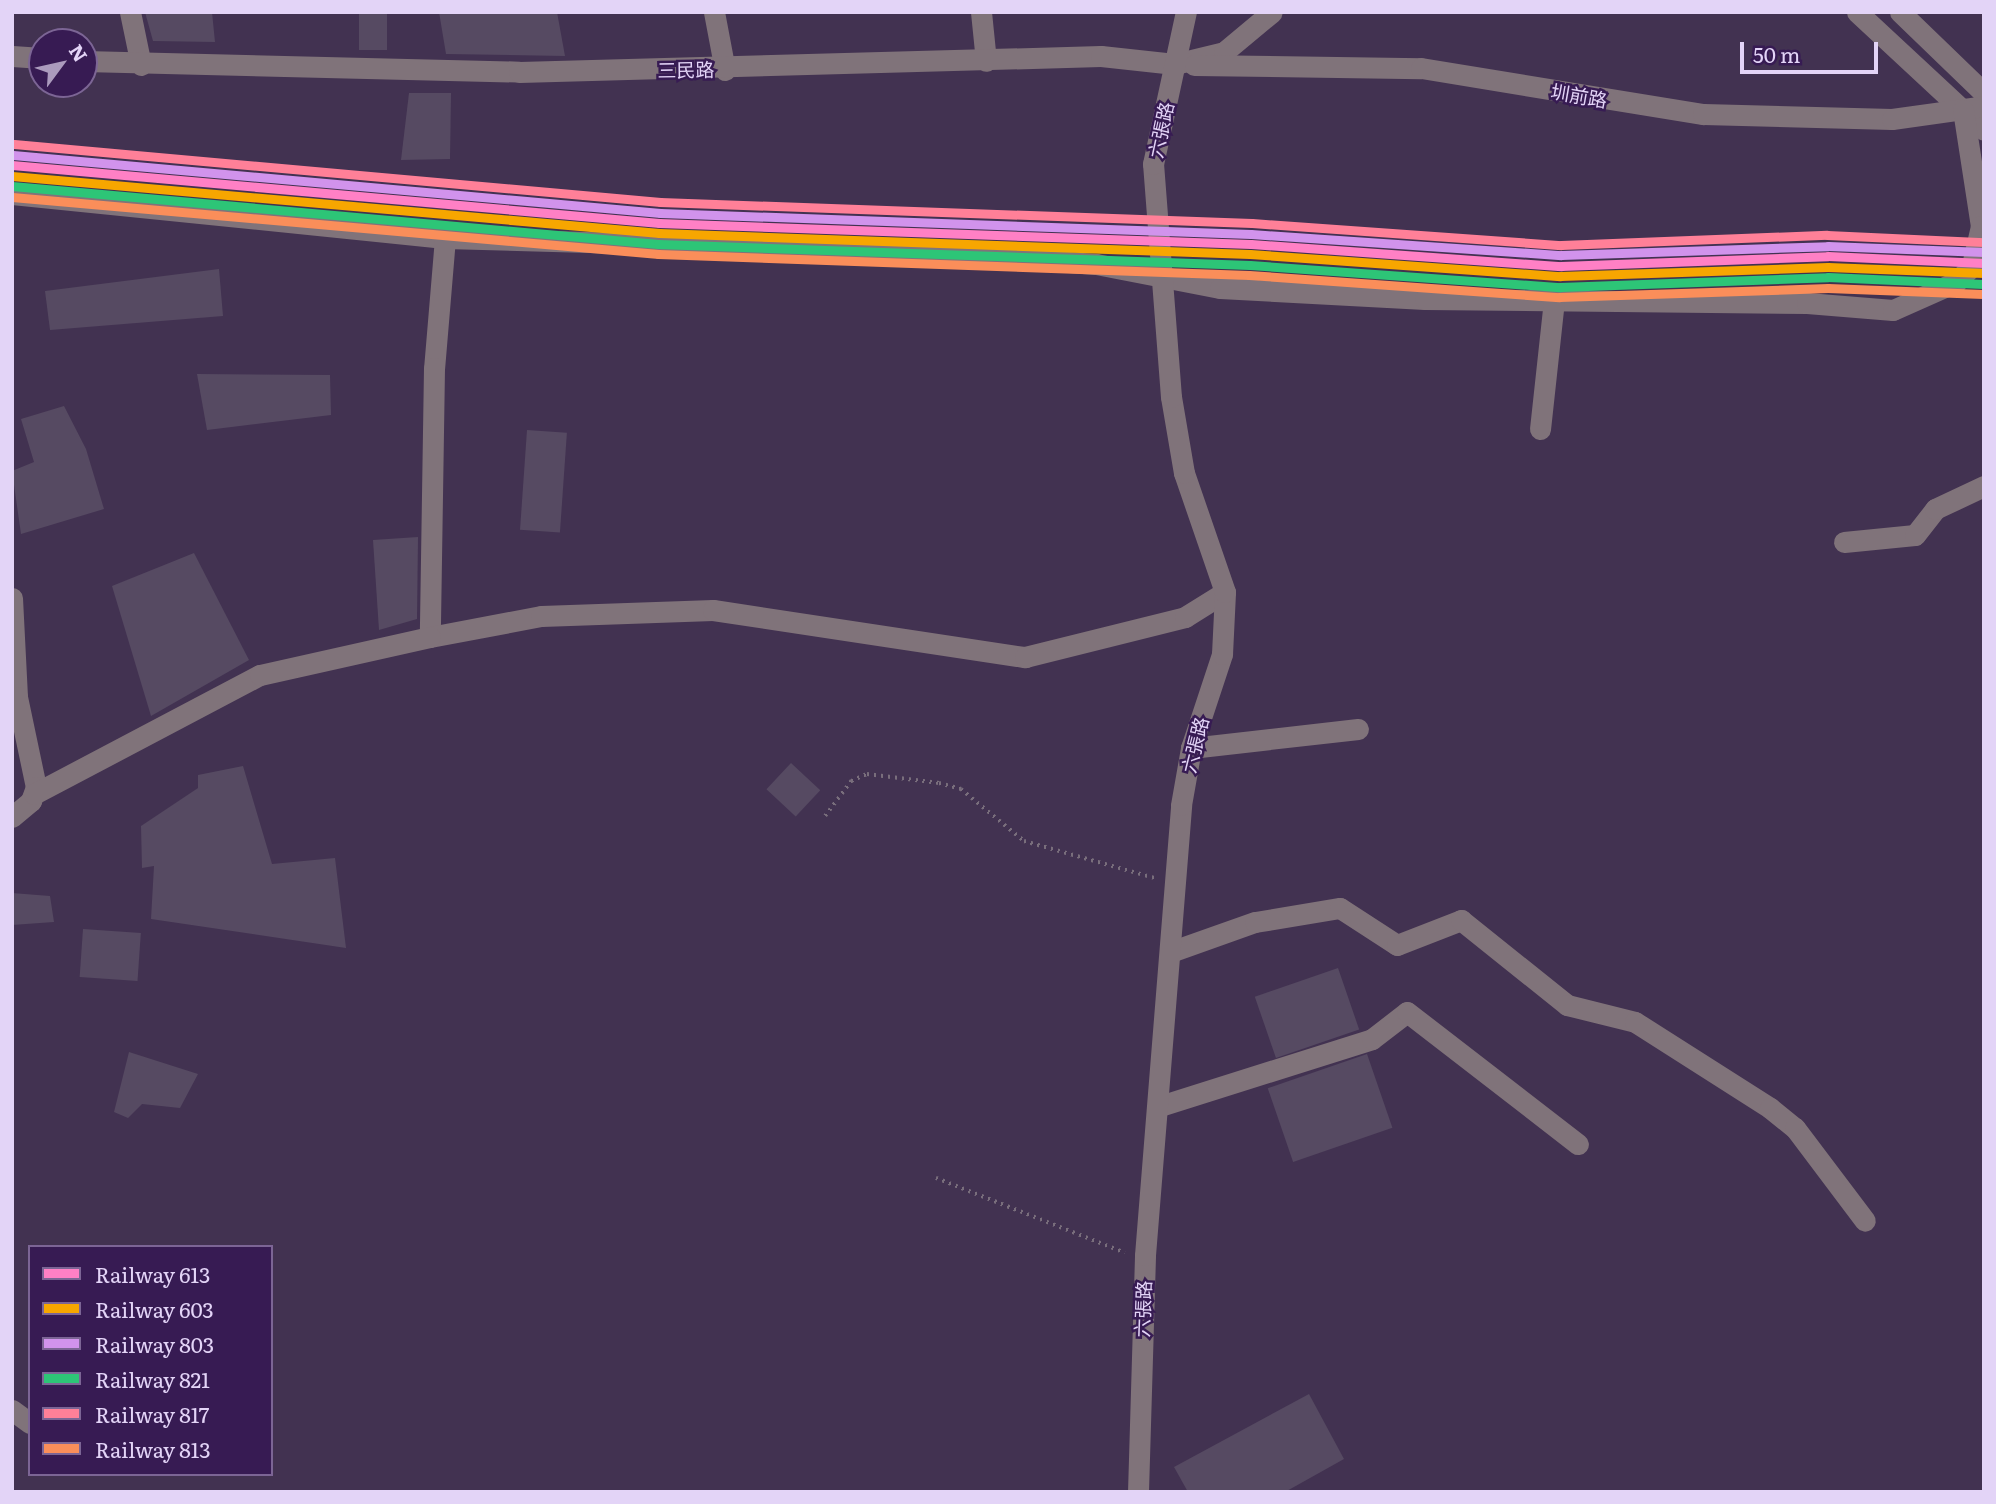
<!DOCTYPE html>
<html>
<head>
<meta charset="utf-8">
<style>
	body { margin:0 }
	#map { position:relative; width:1996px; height:1504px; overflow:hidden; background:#423251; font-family:Literata,"Noto Sans TC",serif }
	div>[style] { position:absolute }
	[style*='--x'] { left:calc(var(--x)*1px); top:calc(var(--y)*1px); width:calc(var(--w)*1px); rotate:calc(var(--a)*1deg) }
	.building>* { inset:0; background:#564a62; transform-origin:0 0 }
	.path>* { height:3.5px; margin-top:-1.75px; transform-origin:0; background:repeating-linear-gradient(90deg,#796e7c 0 2px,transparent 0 7px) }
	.minor>* { height:21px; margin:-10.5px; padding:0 10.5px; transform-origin:10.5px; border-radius:10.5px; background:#80737a }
	.rail-1>* { height:9px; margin:-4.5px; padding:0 4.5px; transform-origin:4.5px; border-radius:4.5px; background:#ff80c5 }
	.rail-2>* { height:9px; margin:-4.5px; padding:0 4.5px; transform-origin:4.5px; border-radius:4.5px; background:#f7a600 }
	.rail-3>* { height:9px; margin:-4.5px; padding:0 4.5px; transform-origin:4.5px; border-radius:4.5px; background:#d193ec }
	.rail-4>* { height:9px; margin:-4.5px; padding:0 4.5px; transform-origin:4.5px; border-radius:4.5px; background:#2dc577 }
	.rail-5>* { height:9px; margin:-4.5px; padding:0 4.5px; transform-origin:4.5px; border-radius:4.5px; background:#ff8098 }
	.rail-6>* { height:9px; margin:-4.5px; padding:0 4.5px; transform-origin:4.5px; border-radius:4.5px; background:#fa8e5a }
	span { translate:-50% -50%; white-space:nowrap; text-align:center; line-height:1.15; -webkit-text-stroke:5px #371b53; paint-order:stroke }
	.street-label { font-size:19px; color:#e3d4f7 }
	.frame { position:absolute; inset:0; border:14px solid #e3d4f7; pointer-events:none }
	.legend { position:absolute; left:28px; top:1245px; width:245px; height:231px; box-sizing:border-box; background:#371b53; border:2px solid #7c6595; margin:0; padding:9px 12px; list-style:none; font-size:21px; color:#e3d4f7 }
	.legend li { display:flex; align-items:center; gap:14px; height:35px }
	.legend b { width:35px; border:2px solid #7c6595 }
	.north { position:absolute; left:28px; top:28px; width:70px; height:70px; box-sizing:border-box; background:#371b53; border:2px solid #7c6595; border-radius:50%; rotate:57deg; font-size:19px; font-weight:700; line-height:28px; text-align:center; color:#e3d4f7 }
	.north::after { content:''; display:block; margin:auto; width:24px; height:32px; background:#ab9bbd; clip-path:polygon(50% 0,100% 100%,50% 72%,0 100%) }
	.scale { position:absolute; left:1740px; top:42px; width:138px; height:32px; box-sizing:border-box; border:4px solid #e3d4f7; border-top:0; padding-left:9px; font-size:21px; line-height:24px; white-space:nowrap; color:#e3d4f7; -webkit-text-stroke:5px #371b53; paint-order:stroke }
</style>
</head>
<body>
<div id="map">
	<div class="building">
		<div style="clip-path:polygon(145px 12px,212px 12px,215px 42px,153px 41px)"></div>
		<div style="left:359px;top:12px;width:28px;height:38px"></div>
		<div style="clip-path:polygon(439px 12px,557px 12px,565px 56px,446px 54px)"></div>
		<div style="clip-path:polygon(409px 93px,451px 93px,450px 159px,401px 160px)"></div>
		<div style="clip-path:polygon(219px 269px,223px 316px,50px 330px,45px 291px)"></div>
		<div style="clip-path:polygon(197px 374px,330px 375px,331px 415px,207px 430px)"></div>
		<div style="clip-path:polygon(64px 406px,86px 449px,104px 509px,21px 534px,12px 471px,34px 462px,21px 419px)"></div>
		<div style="left:527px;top:430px;width:40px;height:100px;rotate:4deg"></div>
		<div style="clip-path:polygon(418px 537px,417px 619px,379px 630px,373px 540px)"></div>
		<div style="clip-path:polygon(194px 553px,249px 660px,151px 716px,112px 586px)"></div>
		<div style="left:791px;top:763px;width:40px;height:36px;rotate:43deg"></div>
		<div style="clip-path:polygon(243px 766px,272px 864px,335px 858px,346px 948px,151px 919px,154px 866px,142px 868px,141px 826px,198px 788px,198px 775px)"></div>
		<div style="clip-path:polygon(12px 893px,50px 896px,54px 922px,12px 925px)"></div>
		<div style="left:83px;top:929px;width:58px;height:48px;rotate:4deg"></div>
		<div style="left:1338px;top:968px;width:65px;height:88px;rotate:71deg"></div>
		<div style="clip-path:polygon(129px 1052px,198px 1074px,180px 1108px,142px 1104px,128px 1118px,114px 1112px)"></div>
		<div style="left:1367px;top:1054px;width:78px;height:105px;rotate:71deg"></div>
		<div style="clip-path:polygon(1309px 1394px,1344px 1459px,1285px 1492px,1188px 1492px,1174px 1467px)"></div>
	</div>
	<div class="path">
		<div style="--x:825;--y:816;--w:44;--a:-53.4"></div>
		<div style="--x:851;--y:781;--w:17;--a:-24"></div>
		<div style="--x:867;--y:774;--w:73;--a:7.1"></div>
		<div style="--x:939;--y:783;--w:23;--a:15"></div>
		<div style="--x:961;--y:789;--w:82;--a:39.5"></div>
		<div style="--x:1024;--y:841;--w:139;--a:15.8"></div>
		<div style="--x:936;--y:1178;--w:203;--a:21.6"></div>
	</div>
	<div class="minor">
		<div style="--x:130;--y:12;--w:54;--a:78.3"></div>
		<div style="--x:714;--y:12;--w:59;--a:79.3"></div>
		<div style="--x:981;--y:12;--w:49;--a:84.2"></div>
		<div style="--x:1857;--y:12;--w:173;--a:42.9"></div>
		<div style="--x:1900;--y:12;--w:117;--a:44"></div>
		<div style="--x:12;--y:56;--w:30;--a:4"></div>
		<div style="--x:84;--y:61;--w:435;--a:1.4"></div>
		<div style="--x:519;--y:72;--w:582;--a:-1.57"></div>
		<div style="--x:1101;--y:56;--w:74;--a:6.2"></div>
		<div style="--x:1175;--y:64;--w:50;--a:-13.8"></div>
		<div style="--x:1224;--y:52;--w:62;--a:-39.8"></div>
		<div style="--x:1194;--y:65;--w:227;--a:0.8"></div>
		<div style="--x:1421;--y:68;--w:286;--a:9.3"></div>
		<div style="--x:1703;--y:114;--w:189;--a:1.5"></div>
		<div style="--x:1892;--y:119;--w:93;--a:-8"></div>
		<div style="--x:1963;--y:110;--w:117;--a:81.2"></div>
		<div style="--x:1981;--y:226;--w:40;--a:103"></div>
		<div style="--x:12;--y:194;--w:435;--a:5.8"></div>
		<div style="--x:445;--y:238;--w:491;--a:1.6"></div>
		<div style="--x:936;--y:252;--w:160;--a:4.3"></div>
		<div style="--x:1096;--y:264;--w:126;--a:11"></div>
		<div style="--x:1220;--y:288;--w:205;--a:3.1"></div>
		<div style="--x:1425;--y:299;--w:382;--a:0.6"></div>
		<div style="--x:1807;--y:303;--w:86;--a:4.7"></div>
		<div style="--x:1893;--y:310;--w:69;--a:-24"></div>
		<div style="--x:1956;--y:282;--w:40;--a:-45"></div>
		<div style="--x:445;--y:238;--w:130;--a:94.8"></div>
		<div style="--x:434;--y:368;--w:269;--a:90.9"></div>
		<div style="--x:430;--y:637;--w:113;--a:-10.7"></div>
		<div style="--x:541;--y:616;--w:172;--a:-2"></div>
		<div style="--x:713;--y:610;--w:316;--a:8.6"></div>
		<div style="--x:1025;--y:657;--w:165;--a:-14"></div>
		<div style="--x:1185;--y:617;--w:47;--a:-32"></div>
		<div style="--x:1540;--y:429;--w:129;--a:-83.8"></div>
		<div style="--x:1844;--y:542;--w:71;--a:-5.6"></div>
		<div style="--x:1915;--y:535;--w:33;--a:-52"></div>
		<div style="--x:1935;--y:509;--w:54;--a:-25.1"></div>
		<div style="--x:12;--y:598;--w:99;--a:87.1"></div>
		<div style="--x:17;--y:697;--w:92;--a:78.1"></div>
		<div style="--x:36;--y:787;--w:15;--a:110"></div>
		<div style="--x:31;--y:801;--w:25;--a:140"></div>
		<div style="--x:1191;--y:748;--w:168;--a:-6.5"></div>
		<div style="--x:34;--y:794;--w:255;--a:-27.8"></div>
		<div style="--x:260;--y:675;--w:174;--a:-12.6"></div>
		<div style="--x:1173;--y:951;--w:87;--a:-19.5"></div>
		<div style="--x:1255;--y:922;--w:86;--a:-9.4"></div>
		<div style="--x:1340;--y:908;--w:68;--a:33"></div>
		<div style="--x:1397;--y:945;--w:69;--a:-21.3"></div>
		<div style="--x:1461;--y:920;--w:136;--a:38.7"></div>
		<div style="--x:1567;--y:1005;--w:70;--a:14"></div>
		<div style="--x:1635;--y:1022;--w:160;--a:32.5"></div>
		<div style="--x:1770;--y:1108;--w:32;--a:39"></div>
		<div style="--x:1795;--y:1128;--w:116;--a:53"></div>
		<div style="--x:1160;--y:1106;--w:222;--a:-17.5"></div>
		<div style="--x:1372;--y:1039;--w:44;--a:-37.6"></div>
		<div style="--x:1407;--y:1012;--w:216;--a:37.7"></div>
		<div style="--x:12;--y:1410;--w:22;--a:36"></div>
		<div style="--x:1138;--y:1492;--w:237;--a:-88.3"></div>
		<div style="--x:1145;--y:1255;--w:451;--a:-85.4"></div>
		<div style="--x:1181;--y:805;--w:58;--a:-80"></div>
		<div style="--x:1191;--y:748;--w:99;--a:-71.7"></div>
		<div style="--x:1222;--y:654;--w:62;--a:-87.2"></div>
		<div style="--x:1225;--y:592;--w:126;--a:-109"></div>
		<div style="--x:1184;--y:473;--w:77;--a:-99.7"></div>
		<div style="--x:1171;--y:397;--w:234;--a:-94.4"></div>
		<div style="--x:1153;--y:164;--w:156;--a:-77.8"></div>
	</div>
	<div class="rail-1">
		<div style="--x:12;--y:165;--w:650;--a:5.12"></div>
		<div style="--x:659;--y:223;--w:592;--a:2.03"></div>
		<div style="--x:1251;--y:244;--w:311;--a:4.1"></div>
		<div style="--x:1561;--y:266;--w:267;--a:-2.1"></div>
		<div style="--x:1828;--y:256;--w:156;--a:2.6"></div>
	</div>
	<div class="rail-2">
		<div style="--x:12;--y:176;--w:650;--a:5.03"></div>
		<div style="--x:659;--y:233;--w:591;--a:2.04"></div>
		<div style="--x:1250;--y:254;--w:311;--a:4.1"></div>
		<div style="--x:1560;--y:276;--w:268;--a:-1.9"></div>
		<div style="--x:1828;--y:267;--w:156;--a:2.2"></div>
	</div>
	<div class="rail-3">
		<div style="--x:13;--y:155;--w:650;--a:5.12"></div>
		<div style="--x:660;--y:213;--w:591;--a:2.04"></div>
		<div style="--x:1251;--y:234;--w:311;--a:3.9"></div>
		<div style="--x:1561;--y:255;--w:267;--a:-1.9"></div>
		<div style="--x:1828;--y:246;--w:156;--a:2.2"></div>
	</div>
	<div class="rail-4">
		<div style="--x:12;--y:186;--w:649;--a:5.13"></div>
		<div style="--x:658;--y:244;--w:592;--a:2.03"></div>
		<div style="--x:1250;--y:265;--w:311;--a:4.1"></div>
		<div style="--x:1560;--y:287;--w:268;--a:-2.1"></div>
		<div style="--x:1828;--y:277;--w:155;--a:2.6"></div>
	</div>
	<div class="rail-5">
		<div style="--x:14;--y:144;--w:649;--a:5.13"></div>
		<div style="--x:660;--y:202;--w:592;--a:2.03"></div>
		<div style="--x:1252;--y:223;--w:310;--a:4.1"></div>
		<div style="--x:1561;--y:245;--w:266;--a:-2.2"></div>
		<div style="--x:1827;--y:235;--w:157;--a:2.6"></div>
	</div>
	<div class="rail-6">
		<div style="--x:12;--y:197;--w:649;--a:5.04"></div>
		<div style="--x:658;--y:254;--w:591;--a:2.04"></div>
		<div style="--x:1249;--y:275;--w:311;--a:4.1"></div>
		<div style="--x:1559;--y:297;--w:269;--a:-1.9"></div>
		<div style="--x:1828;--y:288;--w:155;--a:2.2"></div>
	</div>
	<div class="street-label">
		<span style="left:686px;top:70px;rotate:-1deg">三民路</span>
		<span style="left:1579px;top:96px;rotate:10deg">圳前路</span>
		<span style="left:1161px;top:130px;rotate:-78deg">六張路</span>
		<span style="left:1195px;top:745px;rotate:-76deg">六張路</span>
		<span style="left:1143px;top:1309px;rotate:-88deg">六張路</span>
	</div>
	<div class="frame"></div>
	<ul class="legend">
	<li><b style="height:9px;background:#ff80c5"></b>Railway 613</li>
	<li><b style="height:9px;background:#f7a600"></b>Railway 603</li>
	<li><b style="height:9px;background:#d193ec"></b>Railway 803</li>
	<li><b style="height:9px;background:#2dc577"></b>Railway 821</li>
	<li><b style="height:9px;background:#ff8098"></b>Railway 817</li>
	<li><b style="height:9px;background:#fa8e5a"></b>Railway 813</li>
	</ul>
	<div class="north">N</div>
	<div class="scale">50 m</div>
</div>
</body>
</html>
